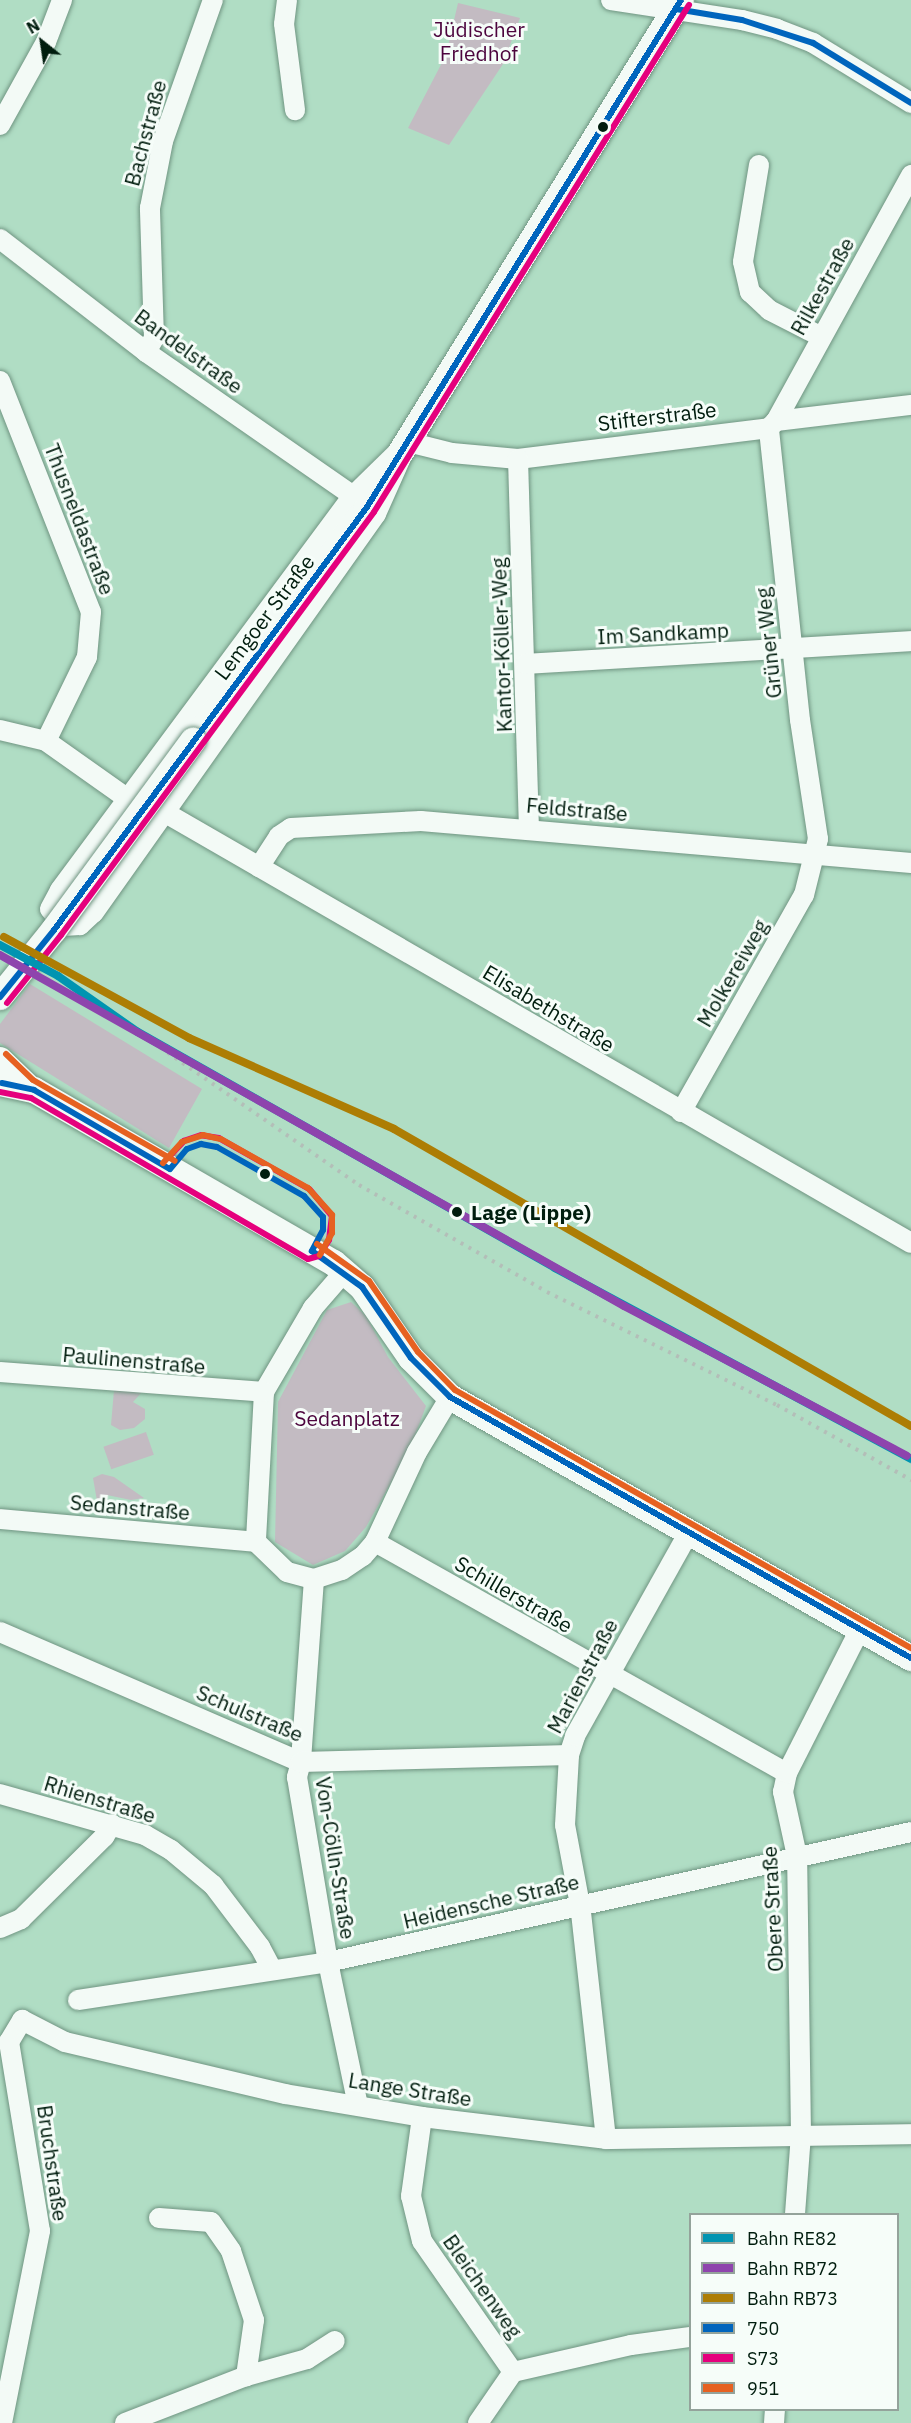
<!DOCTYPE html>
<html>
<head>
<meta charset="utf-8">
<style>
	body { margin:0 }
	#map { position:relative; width:911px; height:2423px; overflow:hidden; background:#b0ddc4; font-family:"IBM Plex Sans",sans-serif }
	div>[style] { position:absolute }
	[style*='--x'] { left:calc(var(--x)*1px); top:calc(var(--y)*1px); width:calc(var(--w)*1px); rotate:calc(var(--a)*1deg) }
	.green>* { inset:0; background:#c3bbc2; transform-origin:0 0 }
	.roads { filter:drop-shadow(0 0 2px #709582) drop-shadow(0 0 2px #709582) }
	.minor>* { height:20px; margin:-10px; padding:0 10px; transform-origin:10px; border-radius:10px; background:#f3faf6 }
	.major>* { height:26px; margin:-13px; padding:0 13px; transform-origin:13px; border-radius:13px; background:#f3faf6 }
	.rail>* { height:4px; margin-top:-2px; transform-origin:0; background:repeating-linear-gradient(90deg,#b3beb8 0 3px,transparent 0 9px) }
	.bridges { filter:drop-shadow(0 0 2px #709582) drop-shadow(0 0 2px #709582) }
	.major-bridge>* { height:26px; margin:-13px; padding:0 13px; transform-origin:13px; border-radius:13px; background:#f3faf6 }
	.bus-1>* { height:6px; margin:-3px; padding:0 3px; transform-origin:3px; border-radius:3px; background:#0065bd }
	.bus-2>* { height:6px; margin:-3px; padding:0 3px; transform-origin:3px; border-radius:3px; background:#e5007d }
	.bus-3>* { height:6px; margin:-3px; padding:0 3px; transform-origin:3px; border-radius:3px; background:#e66121 }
	.rail-1>* { height:8px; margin:-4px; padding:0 4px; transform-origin:4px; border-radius:4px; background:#0094b1 }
	.rail-2>* { height:8px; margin:-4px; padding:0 4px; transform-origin:4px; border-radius:4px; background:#8e44ad }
	.rail-3>* { height:8px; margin:-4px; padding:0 4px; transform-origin:4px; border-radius:4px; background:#ad7d04 }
	.dots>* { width:16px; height:16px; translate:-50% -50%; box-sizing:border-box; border:3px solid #f6fdf9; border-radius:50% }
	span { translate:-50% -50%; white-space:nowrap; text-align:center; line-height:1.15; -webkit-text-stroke:6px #f6fdf9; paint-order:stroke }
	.park-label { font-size:21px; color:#4c043d }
	.street-label { font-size:21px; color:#001d0e }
	.stop-label { font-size:21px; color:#001d0e; font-weight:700 }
	.left { translate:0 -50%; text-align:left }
	.legend { position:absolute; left:689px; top:2213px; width:210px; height:198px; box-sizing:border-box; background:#f6fdf9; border:2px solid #94a39b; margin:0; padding:8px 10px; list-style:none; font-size:18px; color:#001d0e }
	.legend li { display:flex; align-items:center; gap:12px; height:30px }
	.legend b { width:30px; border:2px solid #94a39b }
	.north { position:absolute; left:12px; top:12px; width:60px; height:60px; -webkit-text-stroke:4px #f6fdf9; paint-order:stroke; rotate:330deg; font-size:16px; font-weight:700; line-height:24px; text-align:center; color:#001d0e }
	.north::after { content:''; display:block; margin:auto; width:21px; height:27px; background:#001d0e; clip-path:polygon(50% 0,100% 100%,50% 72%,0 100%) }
</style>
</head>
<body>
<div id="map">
	<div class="green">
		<div style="clip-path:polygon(458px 3px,520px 18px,503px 64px,449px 145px,408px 128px,446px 55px)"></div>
		<div style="clip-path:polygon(30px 984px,202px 1089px,169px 1148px,0 1043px,0 1024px)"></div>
		<div style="clip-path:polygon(351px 1302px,366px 1316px,388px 1357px,426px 1406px,410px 1449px,366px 1527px,345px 1551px,313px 1565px,275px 1542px,278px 1402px,327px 1310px)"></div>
		<div style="clip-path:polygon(114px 1390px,142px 1392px,133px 1402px,145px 1409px,145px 1419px,134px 1428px,120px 1430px,111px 1425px)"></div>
		<div style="left:146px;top:1432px;width:24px;height:45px;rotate:71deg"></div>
		<div style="clip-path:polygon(102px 1474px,114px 1477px,144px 1498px,131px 1500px,107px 1495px,97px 1501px,93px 1478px)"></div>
	</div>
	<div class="roads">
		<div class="minor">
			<div style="--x:287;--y:0;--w:24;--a:97"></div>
			<div style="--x:284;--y:24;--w:87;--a:82.7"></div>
			<div style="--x:611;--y:0;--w:133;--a:8.7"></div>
			<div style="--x:742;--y:20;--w:36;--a:14"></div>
			<div style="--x:777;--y:29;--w:39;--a:21"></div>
			<div style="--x:813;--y:43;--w:115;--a:31.5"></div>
			<div style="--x:0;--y:125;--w:95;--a:-61"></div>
			<div style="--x:46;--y:42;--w:45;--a:-69.1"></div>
			<div style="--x:759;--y:165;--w:98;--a:99.4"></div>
			<div style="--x:743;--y:262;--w:31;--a:77"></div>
			<div style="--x:750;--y:292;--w:26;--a:43"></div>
			<div style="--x:769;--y:310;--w:59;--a:27"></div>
			<div style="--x:0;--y:239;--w:185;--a:37.7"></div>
			<div style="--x:146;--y:352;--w:252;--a:34.8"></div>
			<div style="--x:146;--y:352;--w:16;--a:-60"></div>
			<div style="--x:154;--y:338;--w:130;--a:-91.8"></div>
			<div style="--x:150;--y:208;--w:68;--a:-79"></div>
			<div style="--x:163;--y:141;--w:150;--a:-70.5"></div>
			<div style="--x:0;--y:381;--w:248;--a:68.5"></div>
			<div style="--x:91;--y:612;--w:45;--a:95.1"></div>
			<div style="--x:87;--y:657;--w:93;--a:116"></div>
			<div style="--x:776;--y:421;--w:281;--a:-61.2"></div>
			<div style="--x:408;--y:442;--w:79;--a:114"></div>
			<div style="--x:376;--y:514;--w:489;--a:125.3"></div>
			<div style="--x:93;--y:913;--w:18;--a:137"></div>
			<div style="--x:80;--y:925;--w:17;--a:177"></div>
			<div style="--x:63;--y:926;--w:21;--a:-127"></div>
			<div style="--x:50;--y:909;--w:21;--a:-62"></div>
			<div style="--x:60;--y:890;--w:491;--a:-53.4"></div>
			<div style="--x:353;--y:496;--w:77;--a:-44.5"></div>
			<div style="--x:408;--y:442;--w:45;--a:14"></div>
			<div style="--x:452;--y:453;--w:66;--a:5.2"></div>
			<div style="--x:518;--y:459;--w:253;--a:-7"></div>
			<div style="--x:769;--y:428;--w:10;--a:-45"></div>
			<div style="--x:776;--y:421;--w:136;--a:-6.8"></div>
			<div style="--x:518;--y:459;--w:370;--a:88.3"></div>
			<div style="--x:526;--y:664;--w:386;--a:-3.4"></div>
			<div style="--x:0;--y:730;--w:47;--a:13.4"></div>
			<div style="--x:46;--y:741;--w:100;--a:35.3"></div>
			<div style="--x:128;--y:799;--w:38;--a:20"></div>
			<div style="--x:164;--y:812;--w:862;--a:29.98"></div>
			<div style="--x:259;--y:867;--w:37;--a:-57"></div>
			<div style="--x:279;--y:836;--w:14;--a:-34"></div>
			<div style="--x:291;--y:828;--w:130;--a:-3.1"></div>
			<div style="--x:421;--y:821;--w:492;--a:4.9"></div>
			<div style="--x:681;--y:1112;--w:249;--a:-60.5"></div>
			<div style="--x:804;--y:895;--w:58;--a:-76"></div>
			<div style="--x:818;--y:839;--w:120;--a:-98.6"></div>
			<div style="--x:800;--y:720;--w:294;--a:-96.1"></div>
			<div style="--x:345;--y:1271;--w:49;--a:130.9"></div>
			<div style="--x:313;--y:1308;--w:97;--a:120.3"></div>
			<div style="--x:264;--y:1392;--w:150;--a:93.1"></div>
			<div style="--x:256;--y:1542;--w:43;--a:44.1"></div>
			<div style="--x:287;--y:1572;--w:28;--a:15"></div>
			<div style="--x:314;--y:1579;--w:29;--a:-18"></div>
			<div style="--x:342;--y:1570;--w:25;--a:-34"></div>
			<div style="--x:363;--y:1556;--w:18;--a:-49"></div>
			<div style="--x:375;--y:1542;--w:99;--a:-65"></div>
			<div style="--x:417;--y:1452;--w:64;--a:-59"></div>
			<div style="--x:0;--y:1372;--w:265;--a:4.3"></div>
			<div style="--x:0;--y:1519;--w:257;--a:5.1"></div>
			<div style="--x:375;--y:1542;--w:472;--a:29.3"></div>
			<div style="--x:314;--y:1579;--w:183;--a:94.1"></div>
			<div style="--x:301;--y:1762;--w:16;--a:105"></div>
			<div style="--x:297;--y:1777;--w:188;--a:80.5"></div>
			<div style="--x:328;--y:1962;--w:146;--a:78.2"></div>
			<div style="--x:0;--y:1632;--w:328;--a:23.4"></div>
			<div style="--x:301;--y:1762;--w:268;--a:-1.5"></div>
			<div style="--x:0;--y:1794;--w:151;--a:15.8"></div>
			<div style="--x:145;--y:1835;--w:30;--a:30"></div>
			<div style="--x:171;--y:1850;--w:55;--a:39.8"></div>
			<div style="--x:213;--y:1885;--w:78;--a:52.8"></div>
			<div style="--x:260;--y:1947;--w:26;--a:62"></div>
			<div style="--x:0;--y:1928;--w:23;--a:-23"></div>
			<div style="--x:21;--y:1919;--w:117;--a:-44.7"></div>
			<div style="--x:104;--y:1837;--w:15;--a:-58"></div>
			<div style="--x:78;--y:2000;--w:253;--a:-8.6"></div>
			<div style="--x:328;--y:1962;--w:597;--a:-12.57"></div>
			<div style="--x:422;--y:2117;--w:80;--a:97.9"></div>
			<div style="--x:411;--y:2196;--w:46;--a:76.3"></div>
			<div style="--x:422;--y:2241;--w:160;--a:55.2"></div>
			<div style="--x:606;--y:2139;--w:235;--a:-96.3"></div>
			<div style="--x:580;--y:1905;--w:81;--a:-100.6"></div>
			<div style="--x:565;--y:1825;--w:70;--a:-86.7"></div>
			<div style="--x:569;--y:1755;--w:20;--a:-72"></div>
			<div style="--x:575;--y:1736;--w:231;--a:-60.8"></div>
			<div style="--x:795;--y:2214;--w:79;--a:-85.7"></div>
			<div style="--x:801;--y:2135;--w:279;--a:-90.8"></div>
			<div style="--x:797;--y:1856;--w:66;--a:-102.3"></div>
			<div style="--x:783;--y:1792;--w:19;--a:-78"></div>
			<div style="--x:787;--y:1773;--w:161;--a:-63.1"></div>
			<div style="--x:159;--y:2218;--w:52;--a:4.4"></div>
			<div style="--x:211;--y:2222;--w:35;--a:55"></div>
			<div style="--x:231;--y:2251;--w:73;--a:71.6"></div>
			<div style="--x:254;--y:2320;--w:57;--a:98.1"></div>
			<div style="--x:2;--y:2423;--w:196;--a:-78.8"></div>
			<div style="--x:40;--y:2231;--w:192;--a:-99.3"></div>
			<div style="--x:9;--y:2042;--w:26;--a:-59"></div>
			<div style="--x:22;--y:2020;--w:48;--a:27.1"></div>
			<div style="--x:65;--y:2042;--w:226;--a:13.3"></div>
			<div style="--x:285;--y:2094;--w:139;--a:9.5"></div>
			<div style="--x:422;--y:2117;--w:185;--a:6.8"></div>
			<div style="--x:606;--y:2139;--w:305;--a:-0.9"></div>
			<div style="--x:125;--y:2423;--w:130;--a:-21.2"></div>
			<div style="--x:246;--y:2376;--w:63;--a:-15.6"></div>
			<div style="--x:307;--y:2359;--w:33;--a:-33"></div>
			<div style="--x:478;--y:2423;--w:62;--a:-55.5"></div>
			<div style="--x:513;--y:2372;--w:121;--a:-12.9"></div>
			<div style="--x:631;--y:2345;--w:60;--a:-7.7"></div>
			<div style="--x:774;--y:2423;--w:13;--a:-86"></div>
		</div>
		<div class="major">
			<div style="--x:193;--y:741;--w:292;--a:-53.4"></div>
			<div style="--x:367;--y:507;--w:596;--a:-58.23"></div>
			<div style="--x:0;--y:1060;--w:39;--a:44"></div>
			<div style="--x:0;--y:1083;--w:35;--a:12"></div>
			<div style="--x:34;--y:1090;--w:346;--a:30"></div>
			<div style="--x:334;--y:1263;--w:37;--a:41"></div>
			<div style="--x:362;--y:1287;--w:86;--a:55.4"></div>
			<div style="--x:411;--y:1358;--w:55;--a:45"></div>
			<div style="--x:450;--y:1397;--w:530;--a:29.52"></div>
		</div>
	</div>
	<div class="rail">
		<div style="--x:0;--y:935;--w:71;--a:35.3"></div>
		<div style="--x:138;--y:1032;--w:269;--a:34.7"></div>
		<div style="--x:359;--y:1185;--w:216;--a:29.6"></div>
		<div style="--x:547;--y:1292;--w:256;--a:26.2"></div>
		<div style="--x:777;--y:1405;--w:154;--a:29.2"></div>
	</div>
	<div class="bridges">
		<div class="major-bridge">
			<div style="--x:0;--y:997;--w:86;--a:-51.1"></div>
			<div style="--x:54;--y:930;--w:235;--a:-53.7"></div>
		</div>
	</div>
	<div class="bus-1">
		<div style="--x:676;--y:9;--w:67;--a:9.5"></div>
		<div style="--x:742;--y:20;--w:75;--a:17.9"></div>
		<div style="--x:813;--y:43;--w:115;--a:31.5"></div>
		<div style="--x:0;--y:997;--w:86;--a:-51.1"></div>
		<div style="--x:54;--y:930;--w:526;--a:-53.5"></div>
		<div style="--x:367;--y:507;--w:596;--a:-58.23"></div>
		<div style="--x:2;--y:1083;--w:33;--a:12"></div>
		<div style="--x:34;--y:1090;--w:157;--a:30.2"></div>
		<div style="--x:170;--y:1169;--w:26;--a:-50"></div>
		<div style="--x:187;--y:1149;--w:15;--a:-20"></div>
		<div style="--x:201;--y:1144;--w:16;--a:11"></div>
		<div style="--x:217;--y:1147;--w:100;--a:29.4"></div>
		<div style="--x:304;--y:1196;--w:28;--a:48"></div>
		<div style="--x:323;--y:1217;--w:13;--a:90"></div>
		<div style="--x:323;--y:1230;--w:24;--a:118"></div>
		<div style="--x:312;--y:1251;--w:62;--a:35.8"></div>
		<div style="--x:362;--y:1287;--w:86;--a:55.4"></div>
		<div style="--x:411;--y:1358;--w:55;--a:45"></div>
		<div style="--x:450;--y:1397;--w:530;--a:29.52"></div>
	</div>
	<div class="bus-2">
		<div style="--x:7;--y:1003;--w:87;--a:-51.5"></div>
		<div style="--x:61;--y:935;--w:526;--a:-53.5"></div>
		<div style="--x:374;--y:512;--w:597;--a:-58.15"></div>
		<div style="--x:0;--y:1092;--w:32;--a:11"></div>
		<div style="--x:31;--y:1098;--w:320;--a:30.2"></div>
		<div style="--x:308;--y:1259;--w:11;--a:-15"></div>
		<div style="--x:319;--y:1256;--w:19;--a:-58"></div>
		<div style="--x:329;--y:1240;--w:24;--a:-83"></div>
		<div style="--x:332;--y:1216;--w:35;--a:-130"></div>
		<div style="--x:309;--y:1189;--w:103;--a:-150.5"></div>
		<div style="--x:219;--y:1138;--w:18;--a:-171"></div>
		<div style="--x:201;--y:1135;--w:18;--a:161"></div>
		<div style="--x:184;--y:1141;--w:23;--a:133"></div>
	</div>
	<div class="bus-3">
		<div style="--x:6;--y:1054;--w:37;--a:44"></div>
		<div style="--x:33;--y:1080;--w:163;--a:29.7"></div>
		<div style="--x:163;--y:1163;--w:28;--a:-48"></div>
		<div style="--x:182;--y:1142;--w:22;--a:-18"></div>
		<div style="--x:203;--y:1135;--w:18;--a:13"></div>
		<div style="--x:221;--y:1139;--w:100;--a:29.4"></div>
		<div style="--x:308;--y:1188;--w:36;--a:48"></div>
		<div style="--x:332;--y:1215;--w:18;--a:90"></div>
		<div style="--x:332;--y:1233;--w:25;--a:119"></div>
		<div style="--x:317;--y:1244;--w:64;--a:35.4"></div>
		<div style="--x:369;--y:1281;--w:86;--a:55.4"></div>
		<div style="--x:418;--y:1352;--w:53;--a:45.8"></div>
		<div style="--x:455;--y:1390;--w:524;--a:29.5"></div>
	</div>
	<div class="rail-1">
		<div style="--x:0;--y:945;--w:66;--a:28.1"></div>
		<div style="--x:58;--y:976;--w:98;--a:35"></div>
		<div style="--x:138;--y:1032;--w:479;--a:29.5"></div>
		<div style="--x:555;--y:1268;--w:404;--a:28.2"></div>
	</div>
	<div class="rail-2">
		<div style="--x:0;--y:955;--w:716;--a:29.36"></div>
		<div style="--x:624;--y:1306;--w:320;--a:27.9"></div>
	</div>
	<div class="rail-3">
		<div style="--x:4;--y:937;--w:211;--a:28.6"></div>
		<div style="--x:189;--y:1038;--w:224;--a:23.9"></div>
		<div style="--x:394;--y:1129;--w:596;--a:29.88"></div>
	</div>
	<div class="dots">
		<div style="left:603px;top:127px;background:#001d0e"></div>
		<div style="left:265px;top:1174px;background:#001d0e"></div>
		<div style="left:457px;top:1212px;background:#001d0e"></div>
	</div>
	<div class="park-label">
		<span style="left:479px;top:41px">Jüdischer<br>Friedhof</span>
		<span style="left:347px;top:1418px">Sedanplatz</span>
	</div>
	<div class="street-label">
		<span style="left:145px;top:133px;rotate:-75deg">Bachstraße</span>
		<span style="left:822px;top:286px;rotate:-61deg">Rilkestraße</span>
		<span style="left:189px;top:351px;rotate:36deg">Bandelstraße</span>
		<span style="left:657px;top:416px;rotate:-7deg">Stifterstraße</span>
		<span style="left:80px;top:519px;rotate:69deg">Thusneldastraße</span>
		<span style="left:264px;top:617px;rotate:-53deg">Lemgoer Straße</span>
		<span style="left:663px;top:633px;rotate:-3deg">Im Sandkamp</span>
		<span style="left:768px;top:643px;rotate:-96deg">Grüner Weg</span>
		<span style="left:501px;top:645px;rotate:-92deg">Kantor-Köller-Weg</span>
		<span style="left:577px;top:809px;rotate:5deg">Feldstraße</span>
		<span style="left:732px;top:973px;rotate:-60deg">Molkereiweg</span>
		<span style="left:549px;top:1008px;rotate:31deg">Elisabethstraße</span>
		<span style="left:134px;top:1360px;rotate:5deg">Paulinenstraße</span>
		<span style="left:130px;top:1507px;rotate:5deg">Sedanstraße</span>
		<span style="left:514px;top:1594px;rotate:30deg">Schillerstraße</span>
		<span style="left:582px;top:1676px;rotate:-62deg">Marienstraße</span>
		<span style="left:250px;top:1713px;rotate:23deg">Schulstraße</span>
		<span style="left:100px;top:1799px;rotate:17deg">Rhienstraße</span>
		<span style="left:336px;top:1858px;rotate:81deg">Von-Cölln-Straße</span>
		<span style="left:491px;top:1901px;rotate:-13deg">Heidensche Straße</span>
		<span style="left:772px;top:1909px;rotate:-93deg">Obere Straße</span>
		<span style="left:410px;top:2089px;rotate:9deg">Lange Straße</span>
		<span style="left:53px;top:2163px;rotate:82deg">Bruchstraße</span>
		<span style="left:483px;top:2286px;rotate:55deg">Bleichenweg</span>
	</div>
	<div class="stop-label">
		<span class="left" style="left:471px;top:1212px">Lage (Lippe)</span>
	</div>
	<ul class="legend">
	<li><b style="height:8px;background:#0094b1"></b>Bahn RE82</li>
	<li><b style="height:8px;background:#8e44ad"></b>Bahn RB72</li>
	<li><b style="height:8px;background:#ad7d04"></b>Bahn RB73</li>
	<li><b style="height:8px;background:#0065bd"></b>750</li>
	<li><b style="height:8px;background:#e5007d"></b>S73</li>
	<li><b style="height:8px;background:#e66121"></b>951</li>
	</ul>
	<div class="north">N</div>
</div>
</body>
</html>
